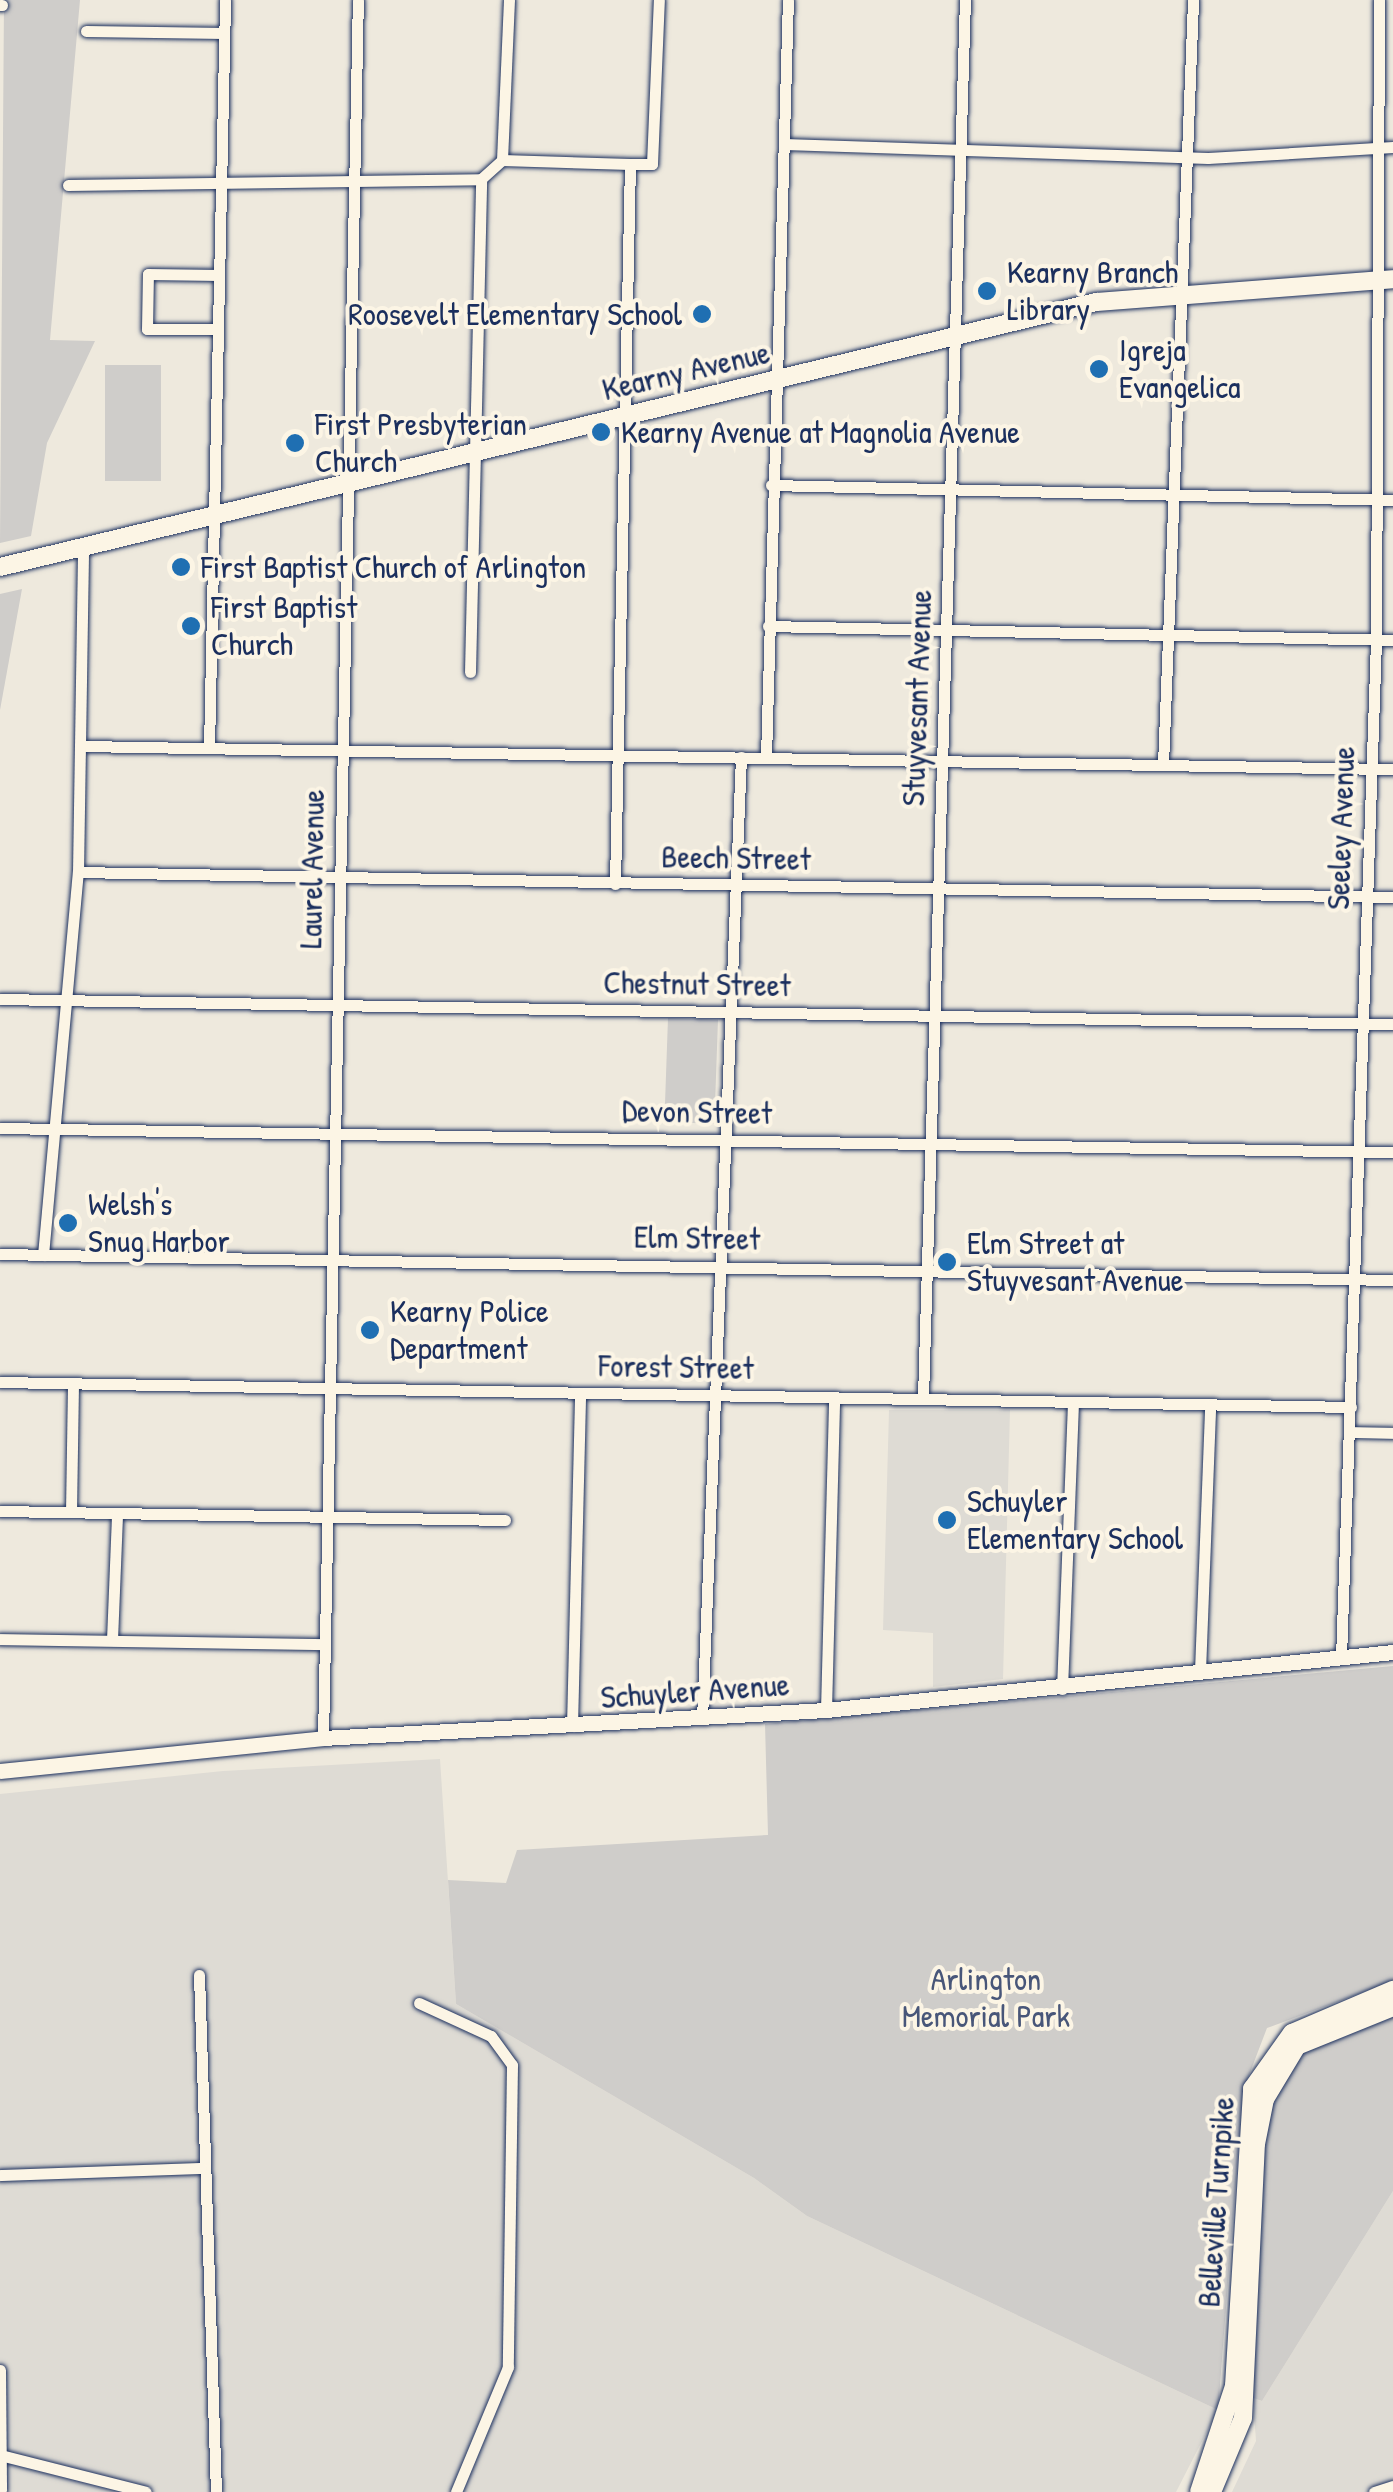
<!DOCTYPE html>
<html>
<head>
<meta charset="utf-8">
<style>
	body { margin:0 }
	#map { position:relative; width:1393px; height:2492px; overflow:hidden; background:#eee9dd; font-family:"Patrick Hand",sans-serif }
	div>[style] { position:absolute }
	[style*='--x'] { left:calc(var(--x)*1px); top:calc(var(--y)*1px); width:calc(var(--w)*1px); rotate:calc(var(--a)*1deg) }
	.built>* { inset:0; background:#dedbd4 }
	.green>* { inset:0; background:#cfcdca; transform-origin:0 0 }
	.roads { filter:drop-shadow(0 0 2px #1b2f5e) drop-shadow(0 0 2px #1b2f5e) }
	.minor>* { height:11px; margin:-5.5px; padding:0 5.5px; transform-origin:5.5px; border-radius:5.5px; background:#fcf5e5 }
	.secondary>* { height:15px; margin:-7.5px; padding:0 7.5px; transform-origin:7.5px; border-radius:7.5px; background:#fcf5e5 }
	.primary>* { height:18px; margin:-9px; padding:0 9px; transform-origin:9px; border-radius:9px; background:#fcf5e5 }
	.dots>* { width:28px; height:28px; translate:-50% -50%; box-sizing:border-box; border:5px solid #fcf5e5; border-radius:50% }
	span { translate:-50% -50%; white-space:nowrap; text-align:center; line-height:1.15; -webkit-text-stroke:8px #fcf5e5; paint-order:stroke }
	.poi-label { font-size:32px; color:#1b2f5e }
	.left { translate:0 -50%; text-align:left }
	.right { translate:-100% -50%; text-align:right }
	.street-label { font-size:32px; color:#1b2f5e }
	.park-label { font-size:32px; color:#485679 }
</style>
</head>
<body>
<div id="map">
	<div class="built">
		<div style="clip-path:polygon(889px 1410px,1010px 1410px,1003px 1679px,933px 1687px,933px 1633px,883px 1630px)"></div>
		<div style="clip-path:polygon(440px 1759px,456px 2004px,754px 2178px,807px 2216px,1218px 2410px,1176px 2492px,0 2492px,0 1794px,223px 1771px)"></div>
		<div style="clip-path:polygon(1393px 2191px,1393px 2492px,1232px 2492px,1256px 2441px,1253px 2398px,1262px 2401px)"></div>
	</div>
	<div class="green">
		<div style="clip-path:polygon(4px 0,80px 0,50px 340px,95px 341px,47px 443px,31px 536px,0 543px)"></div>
		<div style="left:161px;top:365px;width:116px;height:56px;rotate:90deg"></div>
		<div style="clip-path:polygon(22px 589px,0 710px,0 594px)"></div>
		<div style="left:668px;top:1018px;width:50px;height:104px;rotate:2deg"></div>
		<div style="clip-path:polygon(1393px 1666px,1393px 1981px,1267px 2028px,1246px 2083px,1239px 2141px,1218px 2410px,807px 2216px,754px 2178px,456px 2004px,448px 1880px,506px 1883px,517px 1850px,768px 1835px,765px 1724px)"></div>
		<div style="clip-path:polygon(1393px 2009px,1393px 2191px,1262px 2401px,1253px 2398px,1263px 2145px,1278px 2083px,1312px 2042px)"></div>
	</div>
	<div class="roads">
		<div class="minor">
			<div style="--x:0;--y:5;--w:2;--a:0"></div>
			<div style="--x:86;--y:31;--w:138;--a:0.8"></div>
			<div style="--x:784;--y:144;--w:424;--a:1.9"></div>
			<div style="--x:1208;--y:158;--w:185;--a:-3.4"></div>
			<div style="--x:502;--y:160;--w:160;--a:-87.5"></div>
			<div style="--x:68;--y:185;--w:413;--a:-0.8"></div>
			<div style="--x:481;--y:179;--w:28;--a:-42"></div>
			<div style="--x:502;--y:160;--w:128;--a:1.8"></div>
			<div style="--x:218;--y:329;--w:71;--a:180"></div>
			<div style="--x:147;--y:329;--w:55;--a:-89"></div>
			<div style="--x:148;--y:274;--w:71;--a:0.8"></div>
			<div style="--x:771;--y:485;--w:622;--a:1.38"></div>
			<div style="--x:768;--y:626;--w:625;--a:1.28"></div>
			<div style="--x:470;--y:672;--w:493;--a:-88.7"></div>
			<div style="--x:82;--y:746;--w:1311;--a:1.01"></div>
			<div style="--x:209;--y:748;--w:748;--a:-88.77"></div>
			<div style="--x:766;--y:757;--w:757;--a:-88.34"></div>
			<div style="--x:1163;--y:765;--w:766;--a:-87.75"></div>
			<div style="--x:78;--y:872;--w:1315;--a:1.09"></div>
			<div style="--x:615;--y:884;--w:720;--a:-88.81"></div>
			<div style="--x:630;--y:164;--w:22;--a:0"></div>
			<div style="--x:652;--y:164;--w:164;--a:-87.6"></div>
			<div style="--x:0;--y:999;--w:1393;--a:1.03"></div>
			<div style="--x:0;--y:1128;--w:1393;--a:0.99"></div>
			<div style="--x:0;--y:1254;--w:1393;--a:1.07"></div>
			<div style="--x:43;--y:1255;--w:385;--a:-84.8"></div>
			<div style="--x:78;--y:872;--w:324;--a:-89.1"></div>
			<div style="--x:0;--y:1382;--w:1351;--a:1.06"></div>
			<div style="--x:923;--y:1397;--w:1398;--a:-88.28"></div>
			<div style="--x:1350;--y:1432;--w:43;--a:1.3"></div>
			<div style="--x:0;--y:1511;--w:505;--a:1.02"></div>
			<div style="--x:71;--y:1512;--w:129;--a:-89.1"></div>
			<div style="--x:0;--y:1639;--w:324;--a:0.9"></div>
			<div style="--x:112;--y:1640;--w:127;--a:-87.7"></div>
			<div style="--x:1341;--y:1658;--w:1019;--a:-88.03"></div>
			<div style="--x:1376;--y:640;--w:640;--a:-89.73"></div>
			<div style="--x:1200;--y:1671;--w:266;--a:-87.8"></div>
			<div style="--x:1062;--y:1689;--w:287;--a:-87.8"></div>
			<div style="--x:826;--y:1710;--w:313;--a:-88.5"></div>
			<div style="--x:702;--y:1719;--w:963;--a:-87.68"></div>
			<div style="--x:572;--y:1726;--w:333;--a:-88.6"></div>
			<div style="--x:323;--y:1738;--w:1738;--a:-88.85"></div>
			<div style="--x:199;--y:1975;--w:517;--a:88.12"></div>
			<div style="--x:419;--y:2003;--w:79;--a:24.6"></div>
			<div style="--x:491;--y:2036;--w:36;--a:54"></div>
			<div style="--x:512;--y:2065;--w:302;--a:90.8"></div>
			<div style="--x:508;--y:2367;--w:135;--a:112.6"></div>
			<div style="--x:0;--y:2175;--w:201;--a:-2"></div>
			<div style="--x:0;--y:2370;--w:120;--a:89.5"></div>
			<div style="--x:4;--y:2456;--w:146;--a:14.2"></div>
			<div style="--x:1374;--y:2492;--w:20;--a:-18"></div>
		</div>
		<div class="secondary">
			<div style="--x:0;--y:1771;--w:325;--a:-5.8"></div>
			<div style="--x:323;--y:1738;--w:504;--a:-3.19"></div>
			<div style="--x:826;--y:1710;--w:570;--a:-5.84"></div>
		</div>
		<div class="primary">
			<div style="--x:0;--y:567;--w:1128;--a:-13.59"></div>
			<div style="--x:1096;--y:302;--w:298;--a:-4.4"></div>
			<div style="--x:1199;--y:2492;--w:112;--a:-71.7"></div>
			<div style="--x:1234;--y:2386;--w:298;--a:-86.5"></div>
			<div style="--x:1252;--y:2089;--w:69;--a:-54.5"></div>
			<div style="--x:1292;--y:2033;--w:110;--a:-23.1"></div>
			<div style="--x:1212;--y:2492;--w:80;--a:-67.3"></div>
			<div style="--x:1243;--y:2418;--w:274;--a:-87.3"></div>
			<div style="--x:1256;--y:2144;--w:46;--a:-78.7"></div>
			<div style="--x:1265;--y:2099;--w:62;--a:-58.9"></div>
			<div style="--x:1297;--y:2046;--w:104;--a:-22.1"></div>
		</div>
	</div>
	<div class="dots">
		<div style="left:987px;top:291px;background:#1f6fb2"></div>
		<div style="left:702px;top:314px;background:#1f6fb2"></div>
		<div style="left:1099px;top:369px;background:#1f6fb2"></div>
		<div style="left:601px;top:432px;background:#1f6fb2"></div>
		<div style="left:295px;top:443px;background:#1f6fb2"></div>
		<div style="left:181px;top:567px;background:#1f6fb2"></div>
		<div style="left:191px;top:626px;background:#1f6fb2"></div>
		<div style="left:68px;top:1223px;background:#1f6fb2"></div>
		<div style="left:947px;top:1262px;background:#1f6fb2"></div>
		<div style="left:370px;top:1330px;background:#1f6fb2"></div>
		<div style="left:947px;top:1520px;background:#1f6fb2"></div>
	</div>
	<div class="poi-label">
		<span class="left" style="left:1007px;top:291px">Kearny Branch<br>Library</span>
		<span class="right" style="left:682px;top:314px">Roosevelt Elementary School</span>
		<span class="left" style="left:1119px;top:369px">Igreja<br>Evangelica</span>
		<span class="left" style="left:315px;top:443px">First Presbyterian<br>Church</span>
		<span class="left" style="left:621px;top:432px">Kearny Avenue at Magnolia Avenue</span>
		<span class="left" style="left:201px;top:567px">First Baptist Church of Arlington</span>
		<span class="left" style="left:211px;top:626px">First Baptist<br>Church</span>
		<span class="left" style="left:88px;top:1223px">Welsh's<br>Snug Harbor</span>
		<span class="left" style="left:967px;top:1262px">Elm Street at<br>Stuyvesant Avenue</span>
		<span class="left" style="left:390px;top:1330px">Kearny Police<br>Department</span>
		<span class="left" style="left:967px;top:1520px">Schuyler<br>Elementary School</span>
	</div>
	<div class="street-label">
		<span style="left:686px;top:371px;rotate:-13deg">Kearny Avenue</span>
		<span style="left:917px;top:698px;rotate:-88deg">Stuyvesant Avenue</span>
		<span style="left:1341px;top:828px;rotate:-88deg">Seeley Avenue</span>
		<span style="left:736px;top:858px;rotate:1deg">Beech Street</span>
		<span style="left:312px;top:869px;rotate:-89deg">Laurel Avenue</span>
		<span style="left:697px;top:984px;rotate:1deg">Chestnut Street</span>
		<span style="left:697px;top:1112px;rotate:1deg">Devon Street</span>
		<span style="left:697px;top:1238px;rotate:1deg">Elm Street</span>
		<span style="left:676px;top:1367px;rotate:1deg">Forest Street</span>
		<span style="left:695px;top:1691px;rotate:-4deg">Schuyler Avenue</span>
		<span style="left:1216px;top:2202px;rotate:-86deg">Belleville Turnpike</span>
	</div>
	<div class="park-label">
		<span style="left:986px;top:1998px">Arlington<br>Memorial Park</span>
	</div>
</div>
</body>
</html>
